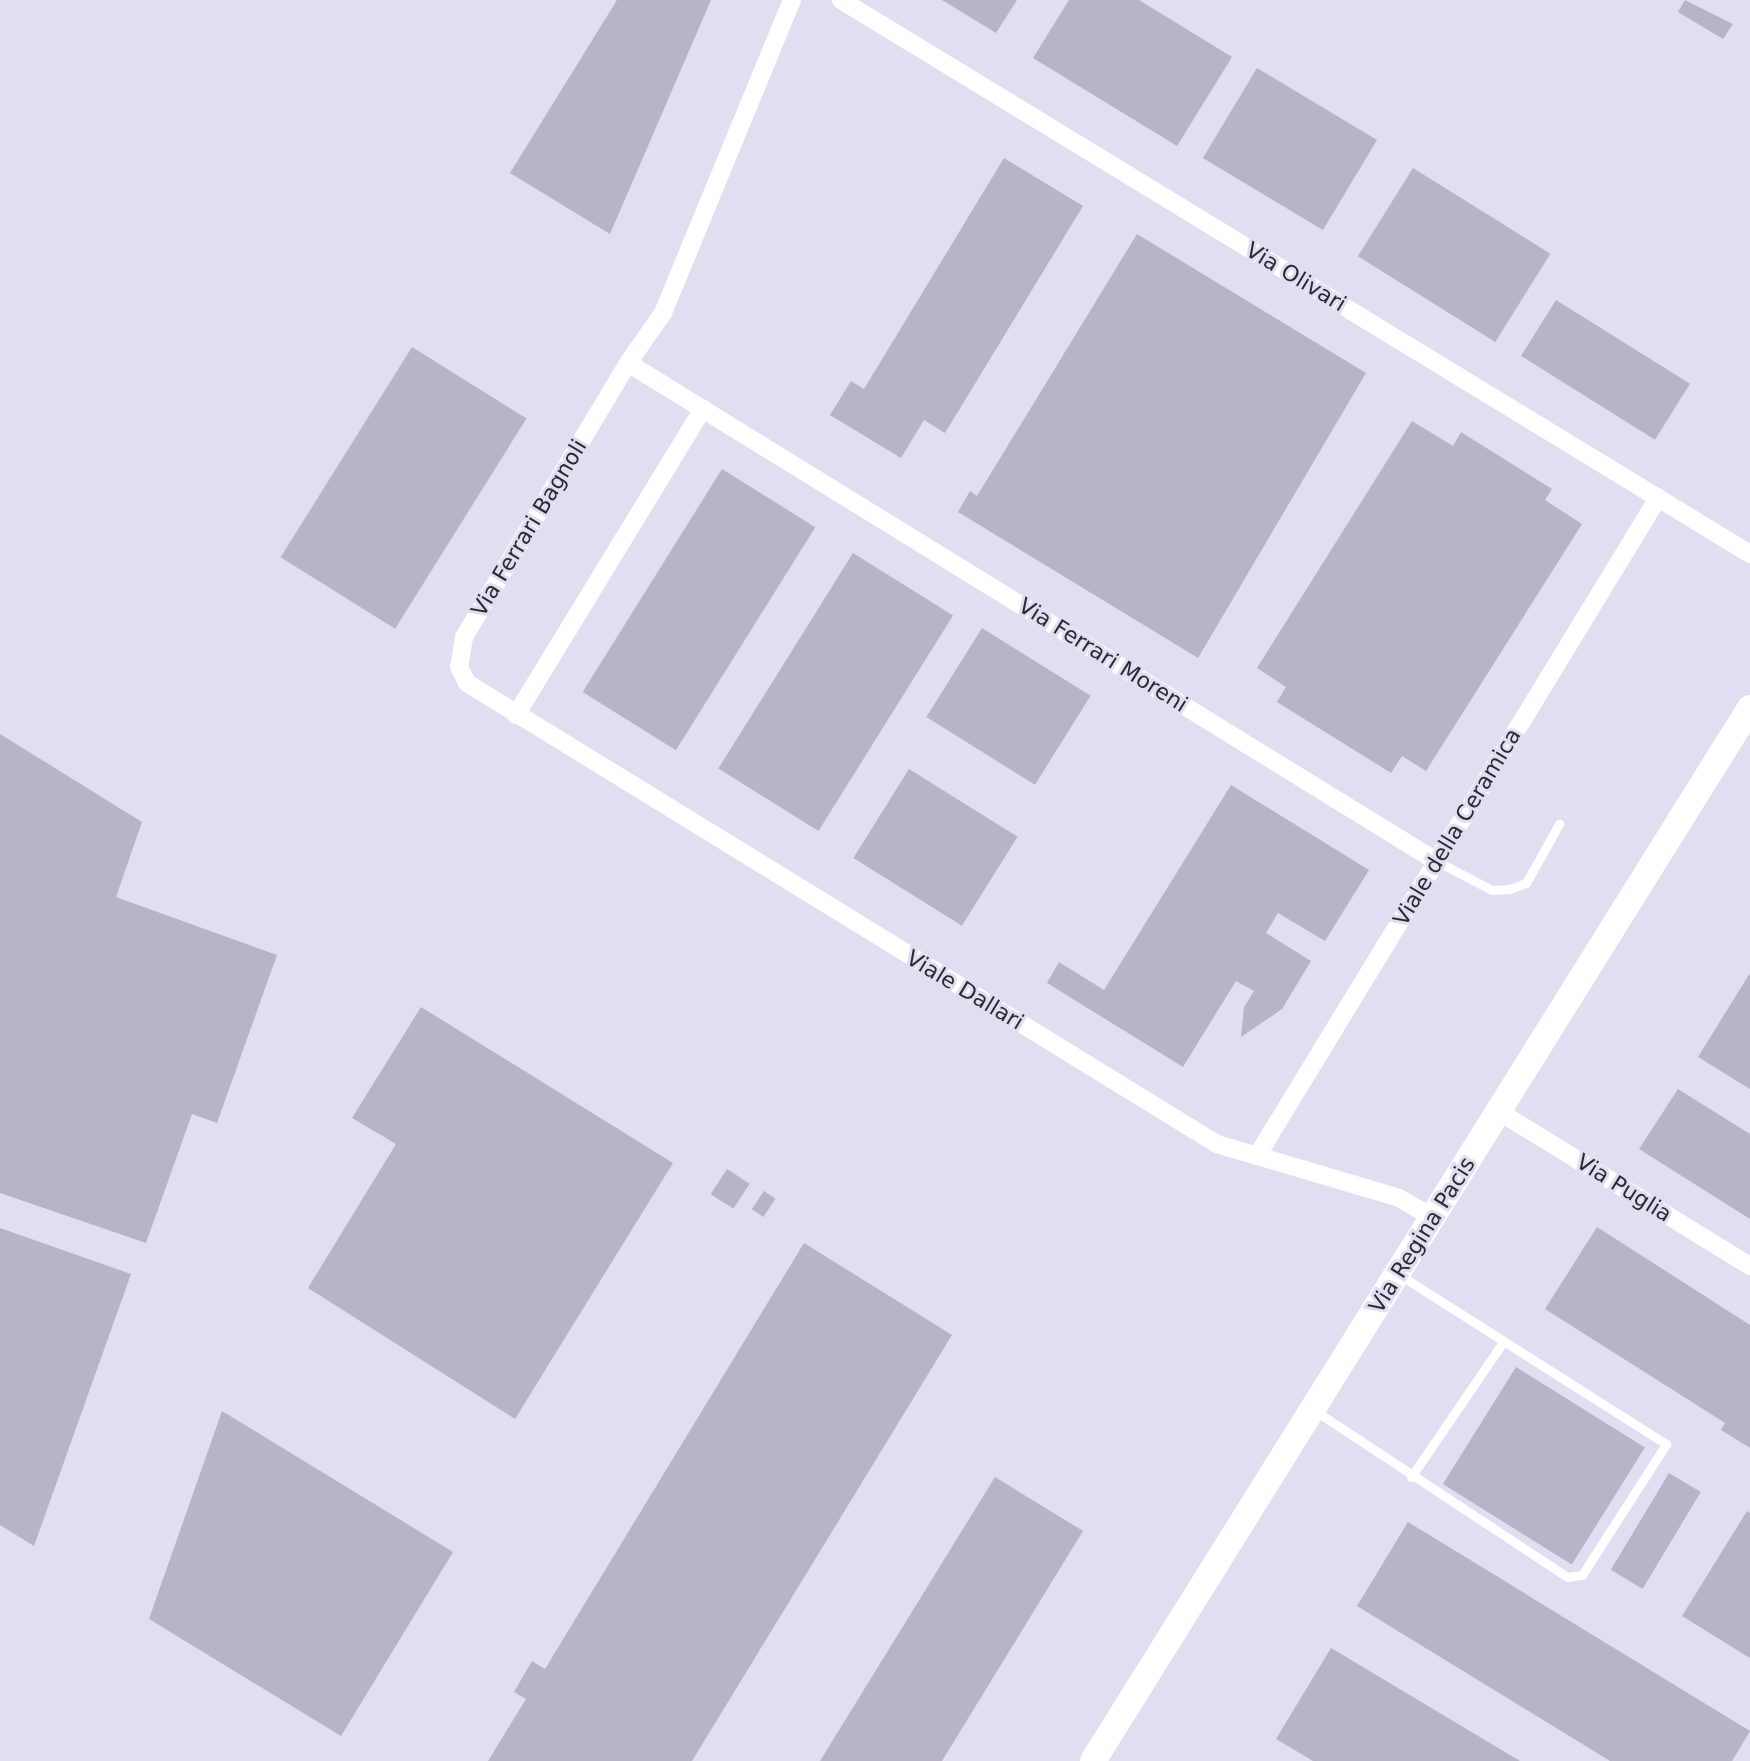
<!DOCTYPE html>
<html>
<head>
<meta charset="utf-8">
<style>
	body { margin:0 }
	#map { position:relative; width:1750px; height:1761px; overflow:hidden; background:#e3ddf2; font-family:"DejaVu Sans",sans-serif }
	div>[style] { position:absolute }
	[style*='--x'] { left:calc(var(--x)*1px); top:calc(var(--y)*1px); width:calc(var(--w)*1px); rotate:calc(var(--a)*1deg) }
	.building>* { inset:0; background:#b8b3c7; transform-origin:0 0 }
	.lane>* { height:9px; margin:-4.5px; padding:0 4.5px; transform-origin:4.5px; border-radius:4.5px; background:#fff }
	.street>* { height:18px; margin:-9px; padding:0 9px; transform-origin:9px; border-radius:9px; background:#fff }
	.secondary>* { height:26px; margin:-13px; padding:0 13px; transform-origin:13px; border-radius:13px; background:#fff }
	span { translate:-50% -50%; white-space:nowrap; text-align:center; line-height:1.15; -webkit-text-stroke:6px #e3ddf2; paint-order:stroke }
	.street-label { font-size:22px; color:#2d2b32 }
</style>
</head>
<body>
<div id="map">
	<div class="building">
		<div style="clip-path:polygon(617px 0,711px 0,610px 234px,510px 173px)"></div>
		<div style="clip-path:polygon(942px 0,1017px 0,996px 33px)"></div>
		<div style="clip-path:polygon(1069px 0,1139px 0,1232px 57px,1177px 146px,1033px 58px)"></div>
		<div style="clip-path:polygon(1685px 0,1733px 24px,1723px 39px,1678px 12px)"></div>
		<div style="left:1257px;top:68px;width:140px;height:105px;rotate:31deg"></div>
		<div style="clip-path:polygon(1004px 158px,1083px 206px,945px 433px,924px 420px,901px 458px,830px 415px,851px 381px,864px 389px)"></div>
		<div style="left:1413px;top:168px;width:162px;height:104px;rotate:32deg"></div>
		<div style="clip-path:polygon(1137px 234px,1366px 373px,1198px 658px,958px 512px,970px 491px,977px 496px)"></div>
		<div style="left:1556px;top:300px;width:158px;height:66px;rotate:32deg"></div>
		<div style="left:412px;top:347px;width:135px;height:248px;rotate:32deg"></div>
		<div style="clip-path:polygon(1412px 421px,1453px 446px,1461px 432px,1552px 489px,1545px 500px,1582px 524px,1426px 771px,1402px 756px,1391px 773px,1277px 702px,1286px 687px,1257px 668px)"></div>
		<div style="left:722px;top:469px;width:110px;height:263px;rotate:32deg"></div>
		<div style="left:853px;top:553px;width:118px;height:254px;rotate:32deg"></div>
		<div style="left:982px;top:628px;width:128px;height:105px;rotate:32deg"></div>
		<div style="clip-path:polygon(0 734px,142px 822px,116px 897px,277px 955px,217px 1123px,192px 1114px,146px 1243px,0 1193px)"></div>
		<div style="left:909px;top:769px;width:128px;height:105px;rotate:32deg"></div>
		<div style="clip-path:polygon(1231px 785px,1369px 870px,1325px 941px,1278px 913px,1266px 933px,1311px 961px,1282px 1009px,1241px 1037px,1244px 1007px,1254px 991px,1236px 981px,1183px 1067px,1047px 983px,1059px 962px,1104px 990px)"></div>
		<div style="clip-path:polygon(1750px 973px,1750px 1089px,1698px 1057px)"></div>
		<div style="clip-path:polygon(421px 1007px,673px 1163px,515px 1419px,308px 1288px,396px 1144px,352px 1118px)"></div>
		<div style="clip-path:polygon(1678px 1089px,1750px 1134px,1750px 1219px,1639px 1149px)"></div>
		<div style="left:727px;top:1169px;width:27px;height:30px;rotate:33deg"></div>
		<div style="left:764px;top:1191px;width:14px;height:22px;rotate:34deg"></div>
		<div style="clip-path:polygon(1597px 1227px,1750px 1325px,1750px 1448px,1721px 1430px,1725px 1423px,1545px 1309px)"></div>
		<div style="clip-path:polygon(0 1228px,131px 1274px,34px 1546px,0 1525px)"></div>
		<div style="clip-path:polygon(804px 1243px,952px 1335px,692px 1761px,488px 1761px,526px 1699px,514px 1692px,532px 1661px,545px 1669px)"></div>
		<div style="left:1516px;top:1367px;width:152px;height:138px;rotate:32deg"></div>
		<div style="clip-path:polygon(222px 1411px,453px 1552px,341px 1736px,149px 1619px)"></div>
		<div style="left:1669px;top:1473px;width:37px;height:113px;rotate:31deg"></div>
		<div style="clip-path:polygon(995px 1477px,1083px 1531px,942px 1761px,820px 1761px)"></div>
		<div style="clip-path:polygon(1747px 1511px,1750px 1513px,1750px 1658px,1682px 1616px)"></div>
		<div style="clip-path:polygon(1408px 1522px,1750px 1731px,1732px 1761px,1610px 1761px,1357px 1606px)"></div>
		<div style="clip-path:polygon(1331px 1648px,1520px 1761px,1313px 1761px,1276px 1739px)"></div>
	</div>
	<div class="lane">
		<div style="--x:1436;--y:861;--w:63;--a:27.4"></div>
		<div style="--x:1492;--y:890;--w:18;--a:-3"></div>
		<div style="--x:1510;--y:889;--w:17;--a:-21"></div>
		<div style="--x:1526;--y:883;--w:68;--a:-60.8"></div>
		<div style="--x:1314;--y:1410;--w:303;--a:33.4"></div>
		<div style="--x:1567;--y:1577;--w:15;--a:-8"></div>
		<div style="--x:1582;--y:1575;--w:156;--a:-57.3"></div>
		<div style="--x:1666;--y:1444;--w:314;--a:-147.6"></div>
		<div style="--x:1411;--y:1477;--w:163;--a:-55.7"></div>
	</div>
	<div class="street">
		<div style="--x:792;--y:0;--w:339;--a:112.4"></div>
		<div style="--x:663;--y:313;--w:61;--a:125"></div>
		<div style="--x:628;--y:363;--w:319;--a:120.9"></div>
		<div style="--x:464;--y:637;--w:30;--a:99"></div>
		<div style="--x:459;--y:667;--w:18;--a:63"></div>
		<div style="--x:467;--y:683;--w:880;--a:31.58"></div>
		<div style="--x:1217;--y:1144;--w:190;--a:16.5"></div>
		<div style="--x:1399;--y:1198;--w:40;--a:29.7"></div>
		<div style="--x:841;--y:0;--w:1065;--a:31.36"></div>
		<div style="--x:628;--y:363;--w:949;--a:31.65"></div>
		<div style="--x:516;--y:715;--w:359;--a:-58.6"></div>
		<div style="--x:1498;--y:1111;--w:296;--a:31.6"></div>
		<div style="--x:1257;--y:1156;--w:771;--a:-58.64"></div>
	</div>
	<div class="secondary">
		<div style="--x:1093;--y:1761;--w:1241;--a:-58.04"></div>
	</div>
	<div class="street-label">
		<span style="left:1296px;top:277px;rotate:31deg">Via Olivari</span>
		<span style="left:529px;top:528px;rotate:-59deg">Via Ferrari Bagnoli</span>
		<span style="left:1103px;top:655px;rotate:32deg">Via Ferrari Moreni</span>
		<span style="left:1457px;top:827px;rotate:-59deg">Viale della Ceramica</span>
		<span style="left:965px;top:990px;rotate:31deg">Viale Dallari</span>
		<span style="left:1624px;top:1188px;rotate:32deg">Via Puglia</span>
		<span style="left:1422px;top:1235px;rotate:-58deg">Via Regina Pacis</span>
	</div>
</div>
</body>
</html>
